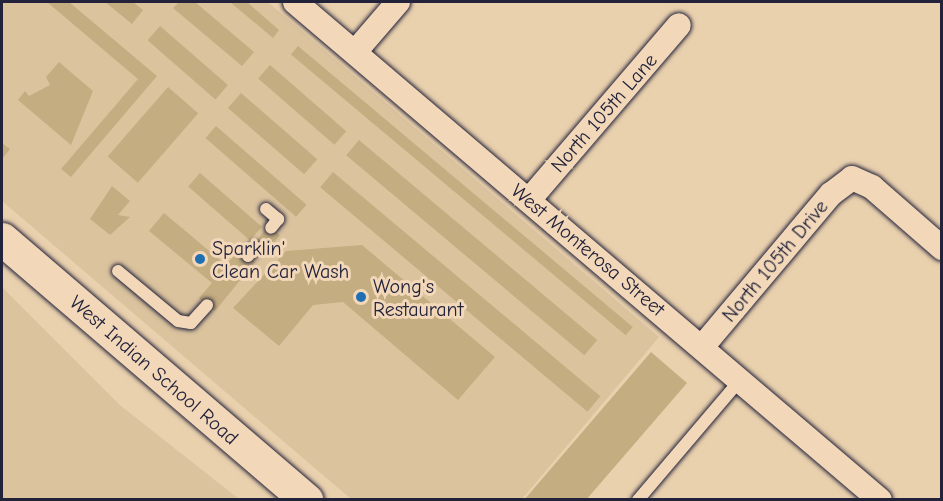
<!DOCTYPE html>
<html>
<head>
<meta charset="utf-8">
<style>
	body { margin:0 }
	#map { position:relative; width:943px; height:501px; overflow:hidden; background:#ead1ae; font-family:"Comic Neue",sans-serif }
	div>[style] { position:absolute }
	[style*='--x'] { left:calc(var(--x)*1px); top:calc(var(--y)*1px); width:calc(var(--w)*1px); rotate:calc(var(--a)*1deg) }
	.built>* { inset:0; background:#dbc39e }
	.building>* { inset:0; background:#c4ad80; transform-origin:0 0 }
	.roads { filter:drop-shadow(0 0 2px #22223b) drop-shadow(0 0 2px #22223b) }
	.service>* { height:12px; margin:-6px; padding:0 6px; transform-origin:6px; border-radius:6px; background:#f2d8b9 }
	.minor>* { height:24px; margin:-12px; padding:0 12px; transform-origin:12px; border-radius:12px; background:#f2d8b9 }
	.secondary>* { height:33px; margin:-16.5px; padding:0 16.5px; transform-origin:16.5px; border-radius:16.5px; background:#f2d8b9 }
	.dots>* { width:16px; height:16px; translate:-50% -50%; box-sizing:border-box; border:3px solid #f2d8b9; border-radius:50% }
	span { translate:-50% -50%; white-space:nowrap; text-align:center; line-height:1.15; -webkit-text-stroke:6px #f2d8b9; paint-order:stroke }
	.street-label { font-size:20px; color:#22223b }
	.poi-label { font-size:20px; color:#22223b }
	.left { translate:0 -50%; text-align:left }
	.frame { position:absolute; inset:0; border:3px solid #22223b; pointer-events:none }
</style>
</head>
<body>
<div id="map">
	<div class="built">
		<div style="clip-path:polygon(2px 2px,268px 2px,659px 337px,522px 499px,351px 499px,2px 201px)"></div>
		<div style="clip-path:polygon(2px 287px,121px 406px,239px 499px,2px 499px)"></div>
	</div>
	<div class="building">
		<div style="clip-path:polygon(47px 2px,69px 2px,157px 76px,71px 177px,61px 169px,138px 79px)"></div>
		<div style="clip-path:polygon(105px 2px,133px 2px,143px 10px,132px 24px)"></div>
		<div style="clip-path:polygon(179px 2px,195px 2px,254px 52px,242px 66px,173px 8px)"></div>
		<div style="clip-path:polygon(230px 2px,247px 2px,279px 30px,273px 38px)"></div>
		<div style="left:160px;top:26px;width:90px;height:19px;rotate:41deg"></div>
		<div style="left:298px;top:46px;width:437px;height:11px;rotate:40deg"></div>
		<div style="clip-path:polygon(59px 62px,93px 91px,71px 145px,18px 100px,25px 91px,29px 96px,50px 85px,46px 77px)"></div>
		<div style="left:270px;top:65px;width:101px;height:18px;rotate:41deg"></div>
		<div style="left:168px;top:87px;width:40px;height:92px;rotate:41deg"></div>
		<div style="left:241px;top:93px;width:101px;height:20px;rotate:41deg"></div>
		<div style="left:216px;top:126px;width:120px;height:16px;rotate:41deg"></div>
		<div style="left:359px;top:140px;width:311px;height:20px;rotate:40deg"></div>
		<div style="clip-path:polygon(2px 143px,10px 149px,2px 159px)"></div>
		<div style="left:333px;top:172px;width:349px;height:20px;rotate:40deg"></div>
		<div style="left:200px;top:173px;width:82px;height:18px;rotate:41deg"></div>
		<div style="clip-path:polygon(112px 186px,130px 201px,118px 215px,130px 217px,110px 235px,90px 219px)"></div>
		<div style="clip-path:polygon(164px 213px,226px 265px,240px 249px,255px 262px,215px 311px,199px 298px,212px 283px,149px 231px)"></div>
		<div style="left:268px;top:226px;width:15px;height:23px;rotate:37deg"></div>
		<div style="clip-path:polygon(362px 245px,495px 357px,458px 400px,343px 302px,313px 305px,279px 346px,233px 308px,286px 251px)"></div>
		<div style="clip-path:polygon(651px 352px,687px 383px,586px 500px,524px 500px)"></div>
	</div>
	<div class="roads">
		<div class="service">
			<div style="--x:266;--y:209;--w:16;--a:40"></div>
			<div style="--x:278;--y:219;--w:11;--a:128"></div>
			<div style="--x:248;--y:256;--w:11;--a:-52"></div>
			<div style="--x:118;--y:271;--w:78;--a:39.8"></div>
			<div style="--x:178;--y:321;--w:13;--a:9"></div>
			<div style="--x:191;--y:323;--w:24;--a:-48"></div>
			<div style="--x:638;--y:500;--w:157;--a:-49.6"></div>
		</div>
		<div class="minor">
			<div style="--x:295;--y:2;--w:768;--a:40.41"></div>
			<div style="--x:355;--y:52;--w:66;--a:-49.3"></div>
			<div style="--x:529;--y:200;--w:230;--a:-49.4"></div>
			<div style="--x:702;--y:347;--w:200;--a:-49.9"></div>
			<div style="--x:831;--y:194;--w:26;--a:-37"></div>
			<div style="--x:852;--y:178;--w:22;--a:24"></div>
			<div style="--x:872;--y:187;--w:93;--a:41.1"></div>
		</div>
		<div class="secondary">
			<div style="--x:2;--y:239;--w:401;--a:40.6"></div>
		</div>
	</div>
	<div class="dots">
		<div style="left:200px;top:259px;background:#1f6fb2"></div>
		<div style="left:361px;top:297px;background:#1f6fb2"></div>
	</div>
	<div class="street-label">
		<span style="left:604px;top:113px;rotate:-49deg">North 105th Lane</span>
		<span style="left:588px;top:250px;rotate:40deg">West Monterosa Street</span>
		<span style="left:775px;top:261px;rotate:-50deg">North 105th Drive</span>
		<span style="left:154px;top:370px;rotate:41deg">West Indian School Road</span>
	</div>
	<div class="poi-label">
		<span class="left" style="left:212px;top:260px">Sparklin'<br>Clean Car Wash</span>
		<span class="left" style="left:373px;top:298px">Wong's<br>Restaurant</span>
	</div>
	<div class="frame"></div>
</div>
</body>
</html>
